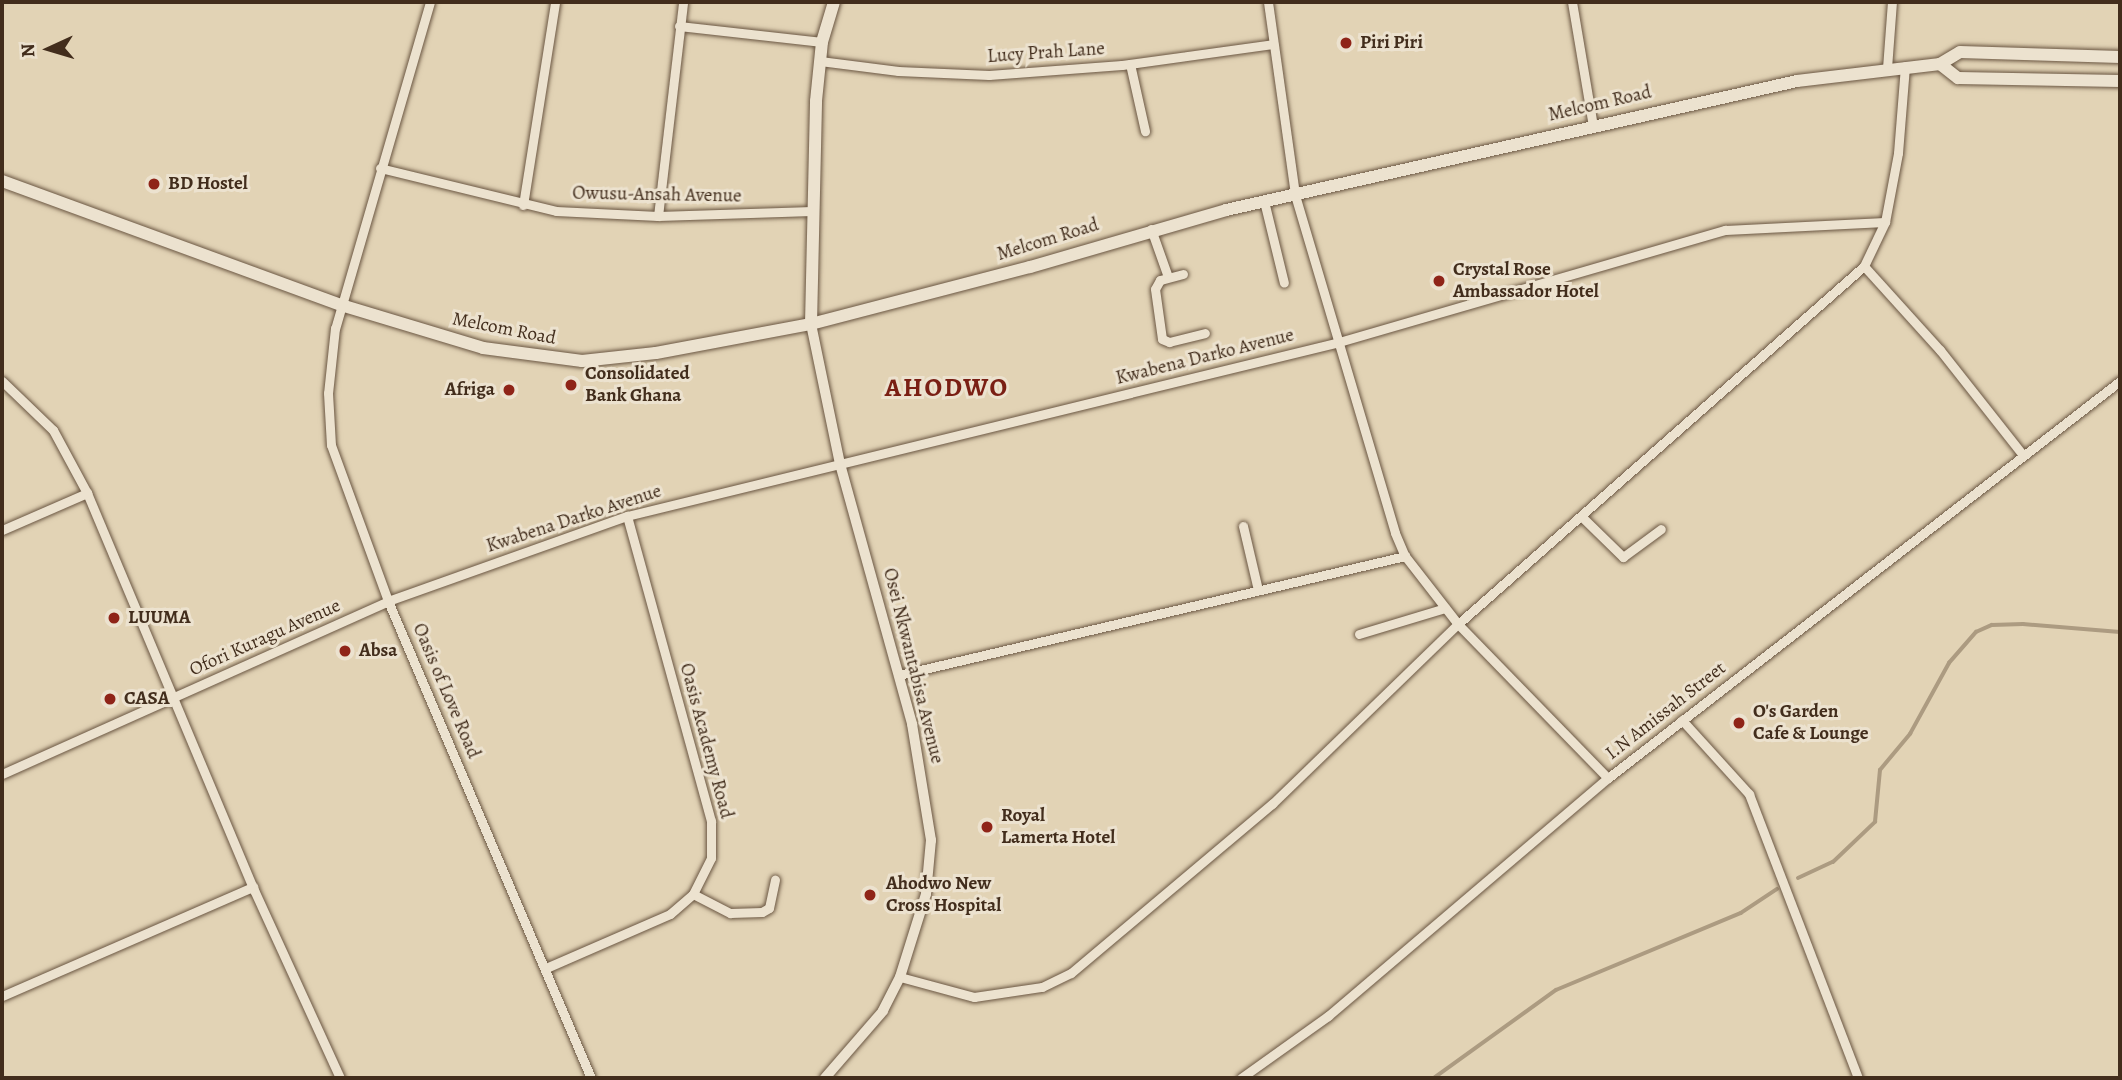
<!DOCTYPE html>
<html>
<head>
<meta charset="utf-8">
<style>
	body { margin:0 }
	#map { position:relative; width:2122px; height:1080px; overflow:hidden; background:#e2d3b5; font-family:Alegreya,serif }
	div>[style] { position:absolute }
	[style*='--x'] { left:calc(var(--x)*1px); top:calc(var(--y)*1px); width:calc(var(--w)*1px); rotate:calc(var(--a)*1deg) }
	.stream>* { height:3.5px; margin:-1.75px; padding:0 1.75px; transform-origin:1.75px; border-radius:1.75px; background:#ac9b81 }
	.roads { filter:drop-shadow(0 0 2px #6a5642) drop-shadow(0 0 2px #6a5642) }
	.minor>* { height:9px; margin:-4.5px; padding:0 4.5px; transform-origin:4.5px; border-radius:4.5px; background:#ece2cf }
	.tertiary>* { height:10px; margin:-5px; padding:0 5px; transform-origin:5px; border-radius:5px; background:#ece2cf }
	.secondary>* { height:12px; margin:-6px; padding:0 6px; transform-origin:6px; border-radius:6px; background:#ece2cf }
	.dots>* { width:19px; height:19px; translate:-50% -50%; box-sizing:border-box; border:4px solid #ece2cf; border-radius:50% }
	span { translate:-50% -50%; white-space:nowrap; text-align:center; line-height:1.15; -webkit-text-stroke:6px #ece2cf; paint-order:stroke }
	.poi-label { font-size:19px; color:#422d1c; font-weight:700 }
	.left { translate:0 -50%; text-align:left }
	.right { translate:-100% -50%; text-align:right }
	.street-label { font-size:19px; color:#422d1c }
	.district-label { font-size:26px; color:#7a1f14; font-weight:700; letter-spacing:2px }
	.frame { position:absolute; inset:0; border:4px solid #422d1c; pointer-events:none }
	.north { position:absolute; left:14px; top:14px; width:70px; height:70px; -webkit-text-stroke:5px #ece2cf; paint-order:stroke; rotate:266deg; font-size:19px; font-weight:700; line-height:28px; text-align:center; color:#422d1c }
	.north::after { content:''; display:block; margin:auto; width:24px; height:32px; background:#422d1c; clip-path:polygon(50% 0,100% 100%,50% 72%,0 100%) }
</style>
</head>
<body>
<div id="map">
	<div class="stream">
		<div style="--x:1798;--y:878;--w:38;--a:-25"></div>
		<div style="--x:1833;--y:862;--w:58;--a:-43.6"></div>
		<div style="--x:1875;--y:822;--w:52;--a:-84.5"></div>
		<div style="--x:1880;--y:770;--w:47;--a:-50.2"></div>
		<div style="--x:1910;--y:734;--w:81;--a:-61.2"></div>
		<div style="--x:1949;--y:663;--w:41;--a:-48.9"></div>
		<div style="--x:1976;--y:632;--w:17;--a:-24"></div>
		<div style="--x:1992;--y:625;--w:31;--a:-2"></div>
		<div style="--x:2023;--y:624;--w:97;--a:4.7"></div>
		<div style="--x:1434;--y:1078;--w:150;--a:-35.8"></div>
		<div style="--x:1556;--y:990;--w:200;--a:-22.6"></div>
		<div style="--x:1741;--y:913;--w:43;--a:-33.7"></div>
	</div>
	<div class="roads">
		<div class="minor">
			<div style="--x:430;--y:2;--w:340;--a:106.2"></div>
			<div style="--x:335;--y:328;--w:65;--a:96.1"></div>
			<div style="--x:328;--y:393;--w:52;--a:86.7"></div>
			<div style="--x:331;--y:445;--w:166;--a:69.9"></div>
			<div style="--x:388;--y:601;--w:518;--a:66.95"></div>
			<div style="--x:1268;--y:2;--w:195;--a:82"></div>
			<div style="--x:1295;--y:195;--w:352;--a:73.5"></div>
			<div style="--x:1395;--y:533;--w:25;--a:67"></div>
			<div style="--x:1405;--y:556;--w:86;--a:52.1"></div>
			<div style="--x:1458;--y:624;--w:215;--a:45.8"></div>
			<div style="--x:1572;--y:2;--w:126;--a:80.4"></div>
			<div style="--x:679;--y:26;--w:144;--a:6.4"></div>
			<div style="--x:820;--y:61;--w:79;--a:7.3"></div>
			<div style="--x:898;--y:71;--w:91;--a:2.5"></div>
			<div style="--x:989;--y:75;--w:133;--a:-4.3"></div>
			<div style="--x:1122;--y:65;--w:152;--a:-7.9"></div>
			<div style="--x:1130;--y:64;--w:69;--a:77.4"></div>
			<div style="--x:1887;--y:68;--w:66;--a:-85.7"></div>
			<div style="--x:380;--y:168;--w:181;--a:13.7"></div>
			<div style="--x:556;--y:211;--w:102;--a:2.8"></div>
			<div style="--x:658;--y:216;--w:154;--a:-1.9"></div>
			<div style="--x:1264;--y:201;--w:84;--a:76.3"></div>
			<div style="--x:523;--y:205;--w:206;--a:-81"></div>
			<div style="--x:658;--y:216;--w:215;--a:-83.3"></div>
			<div style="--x:1151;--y:229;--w:51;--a:70.5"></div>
			<div style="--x:1864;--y:266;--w:113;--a:47.9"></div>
			<div style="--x:1940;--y:350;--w:134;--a:51.7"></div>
			<div style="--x:1183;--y:274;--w:24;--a:165"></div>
			<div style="--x:1160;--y:280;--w:10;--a:119"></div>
			<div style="--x:1155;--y:289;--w:50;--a:82"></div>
			<div style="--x:1162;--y:339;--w:8;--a:23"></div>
			<div style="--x:1169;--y:342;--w:37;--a:-14"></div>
			<div style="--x:2;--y:381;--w:71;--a:43.9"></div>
			<div style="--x:53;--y:430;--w:72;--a:61.6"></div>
			<div style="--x:87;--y:493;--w:431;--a:67.2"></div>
			<div style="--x:254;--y:890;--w:207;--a:65.4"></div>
			<div style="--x:1581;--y:516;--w:59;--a:44.3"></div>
			<div style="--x:1623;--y:557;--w:47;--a:-36.4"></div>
			<div style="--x:1243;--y:526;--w:66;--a:76.8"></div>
			<div style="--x:2;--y:530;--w:93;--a:-23.5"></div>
			<div style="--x:1359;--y:634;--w:90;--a:-16.8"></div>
			<div style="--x:899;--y:675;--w:520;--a:-13.23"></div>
			<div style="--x:1682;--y:720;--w:100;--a:47.8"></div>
			<div style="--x:1749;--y:794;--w:304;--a:69"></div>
			<div style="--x:2;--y:774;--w:423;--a:-24.1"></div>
			<div style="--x:388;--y:601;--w:254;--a:-19.6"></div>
			<div style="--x:627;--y:516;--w:733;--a:-13.73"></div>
			<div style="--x:1339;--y:342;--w:402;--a:-16.2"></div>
			<div style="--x:1725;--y:230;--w:160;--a:-2.9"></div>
			<div style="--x:1885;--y:222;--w:70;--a:-79.3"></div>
			<div style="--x:1898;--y:153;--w:87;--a:-85.4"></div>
			<div style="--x:693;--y:894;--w:42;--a:27.2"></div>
			<div style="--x:730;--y:913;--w:32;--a:-2"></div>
			<div style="--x:762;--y:912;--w:8;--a:-30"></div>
			<div style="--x:769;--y:908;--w:29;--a:-78"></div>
			<div style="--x:546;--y:968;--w:135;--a:-23.5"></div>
			<div style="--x:670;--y:914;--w:30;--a:-41"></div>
			<div style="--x:693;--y:894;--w:40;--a:-63.4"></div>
			<div style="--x:711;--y:858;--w:37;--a:-90"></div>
			<div style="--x:711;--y:821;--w:316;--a:-105.4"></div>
			<div style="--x:900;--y:977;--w:77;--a:15.1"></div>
			<div style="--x:974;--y:997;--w:69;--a:-8.4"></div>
			<div style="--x:1042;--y:987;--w:32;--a:-26"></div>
			<div style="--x:1071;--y:973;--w:263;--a:-40.1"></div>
			<div style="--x:1272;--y:804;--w:259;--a:-44.1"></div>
			<div style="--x:1458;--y:624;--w:541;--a:-41.4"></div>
			<div style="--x:1864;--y:266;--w:49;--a:-64.5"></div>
			<div style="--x:2;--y:996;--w:274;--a:-23.5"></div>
			<div style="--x:1241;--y:1078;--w:107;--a:-35.5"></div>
			<div style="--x:1328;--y:1016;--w:367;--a:-40.4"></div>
			<div style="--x:1608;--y:778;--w:648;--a:-37.79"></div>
		</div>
		<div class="tertiary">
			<div style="--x:811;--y:324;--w:143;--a:78.3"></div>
			<div style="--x:840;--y:464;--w:270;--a:74.5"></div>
			<div style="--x:912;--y:724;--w:118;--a:80.7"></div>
			<div style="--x:931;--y:840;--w:54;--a:95.3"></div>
			<div style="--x:926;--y:894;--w:87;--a:107.4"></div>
			<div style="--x:900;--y:977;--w:38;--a:117"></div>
			<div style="--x:883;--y:1011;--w:89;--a:130.9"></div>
		</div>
		<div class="secondary">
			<div style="--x:1940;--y:64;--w:23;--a:-31"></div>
			<div style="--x:1960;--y:52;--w:160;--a:1.8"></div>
			<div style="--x:2;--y:181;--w:361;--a:20.1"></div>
			<div style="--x:341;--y:305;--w:148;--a:16.8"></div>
			<div style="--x:483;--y:348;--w:100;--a:7.5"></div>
			<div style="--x:582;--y:361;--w:74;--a:-6.2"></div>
			<div style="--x:656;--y:353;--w:158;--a:-10.6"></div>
			<div style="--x:811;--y:324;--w:226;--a:-14.6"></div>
			<div style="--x:1030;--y:267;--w:204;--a:-16.2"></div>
			<div style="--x:1226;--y:210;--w:585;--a:-12.73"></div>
			<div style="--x:1797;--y:81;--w:144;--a:-6.8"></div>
			<div style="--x:1940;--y:64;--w:23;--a:38"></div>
			<div style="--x:1958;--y:78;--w:162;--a:1.1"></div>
			<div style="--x:811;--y:324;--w:223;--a:-88.7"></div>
			<div style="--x:816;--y:101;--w:59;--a:-84.2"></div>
			<div style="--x:822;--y:42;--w:42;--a:-73.3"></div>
		</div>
	</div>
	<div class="dots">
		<div style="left:1346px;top:43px;background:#8f2418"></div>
		<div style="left:154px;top:184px;background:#8f2418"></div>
		<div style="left:1439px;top:281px;background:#8f2418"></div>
		<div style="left:571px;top:385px;background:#8f2418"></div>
		<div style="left:509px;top:390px;background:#8f2418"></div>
		<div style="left:114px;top:618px;background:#8f2418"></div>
		<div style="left:345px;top:651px;background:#8f2418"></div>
		<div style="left:110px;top:699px;background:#8f2418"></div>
		<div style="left:1739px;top:723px;background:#8f2418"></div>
		<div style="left:987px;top:827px;background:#8f2418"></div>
		<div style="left:870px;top:895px;background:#8f2418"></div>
	</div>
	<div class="poi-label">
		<span class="left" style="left:1360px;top:43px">Piri Piri</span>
		<span class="left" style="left:168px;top:184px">BD Hostel</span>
		<span class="left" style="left:1453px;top:281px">Crystal Rose<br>Ambassador Hotel</span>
		<span class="left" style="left:585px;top:385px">Consolidated<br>Bank Ghana</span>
		<span class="right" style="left:495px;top:390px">Afriga</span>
		<span class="left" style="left:128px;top:618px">LUUMA</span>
		<span class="left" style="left:359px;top:651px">Absa</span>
		<span class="left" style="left:124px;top:699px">CASA</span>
		<span class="left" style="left:1753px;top:723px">O's Garden<br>Cafe &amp; Lounge</span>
		<span class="left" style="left:1001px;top:827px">Royal<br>Lamerta Hotel</span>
		<span class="left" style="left:886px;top:895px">Ahodwo New<br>Cross Hospital</span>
	</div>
	<div class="street-label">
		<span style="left:1046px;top:53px;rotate:-4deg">Lucy Prah Lane</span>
		<span style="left:1600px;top:104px;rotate:-13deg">Melcom Road</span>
		<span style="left:657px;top:195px;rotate:1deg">Owusu-Ansah Avenue</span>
		<span style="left:1048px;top:240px;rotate:-17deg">Melcom Road</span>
		<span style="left:504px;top:329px;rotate:11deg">Melcom Road</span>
		<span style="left:1205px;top:357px;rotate:-14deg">Kwabena Darko Avenue</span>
		<span style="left:574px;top:519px;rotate:-18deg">Kwabena Darko Avenue</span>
		<span style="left:265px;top:638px;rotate:-24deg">Ofori Kuragu Avenue</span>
		<span style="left:913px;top:666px;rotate:76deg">Osei Nkwantabisa Avenue</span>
		<span style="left:446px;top:691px;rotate:67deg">Oasis of Love Road</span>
		<span style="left:1666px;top:711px;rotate:-38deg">I.N Amissah Street</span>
		<span style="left:706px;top:741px;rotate:75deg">Oasis Academy Road</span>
	</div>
	<div class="district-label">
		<span style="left:947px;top:388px">AHODWO</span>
	</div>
	<div class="frame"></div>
	<div class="north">N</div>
</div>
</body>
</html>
